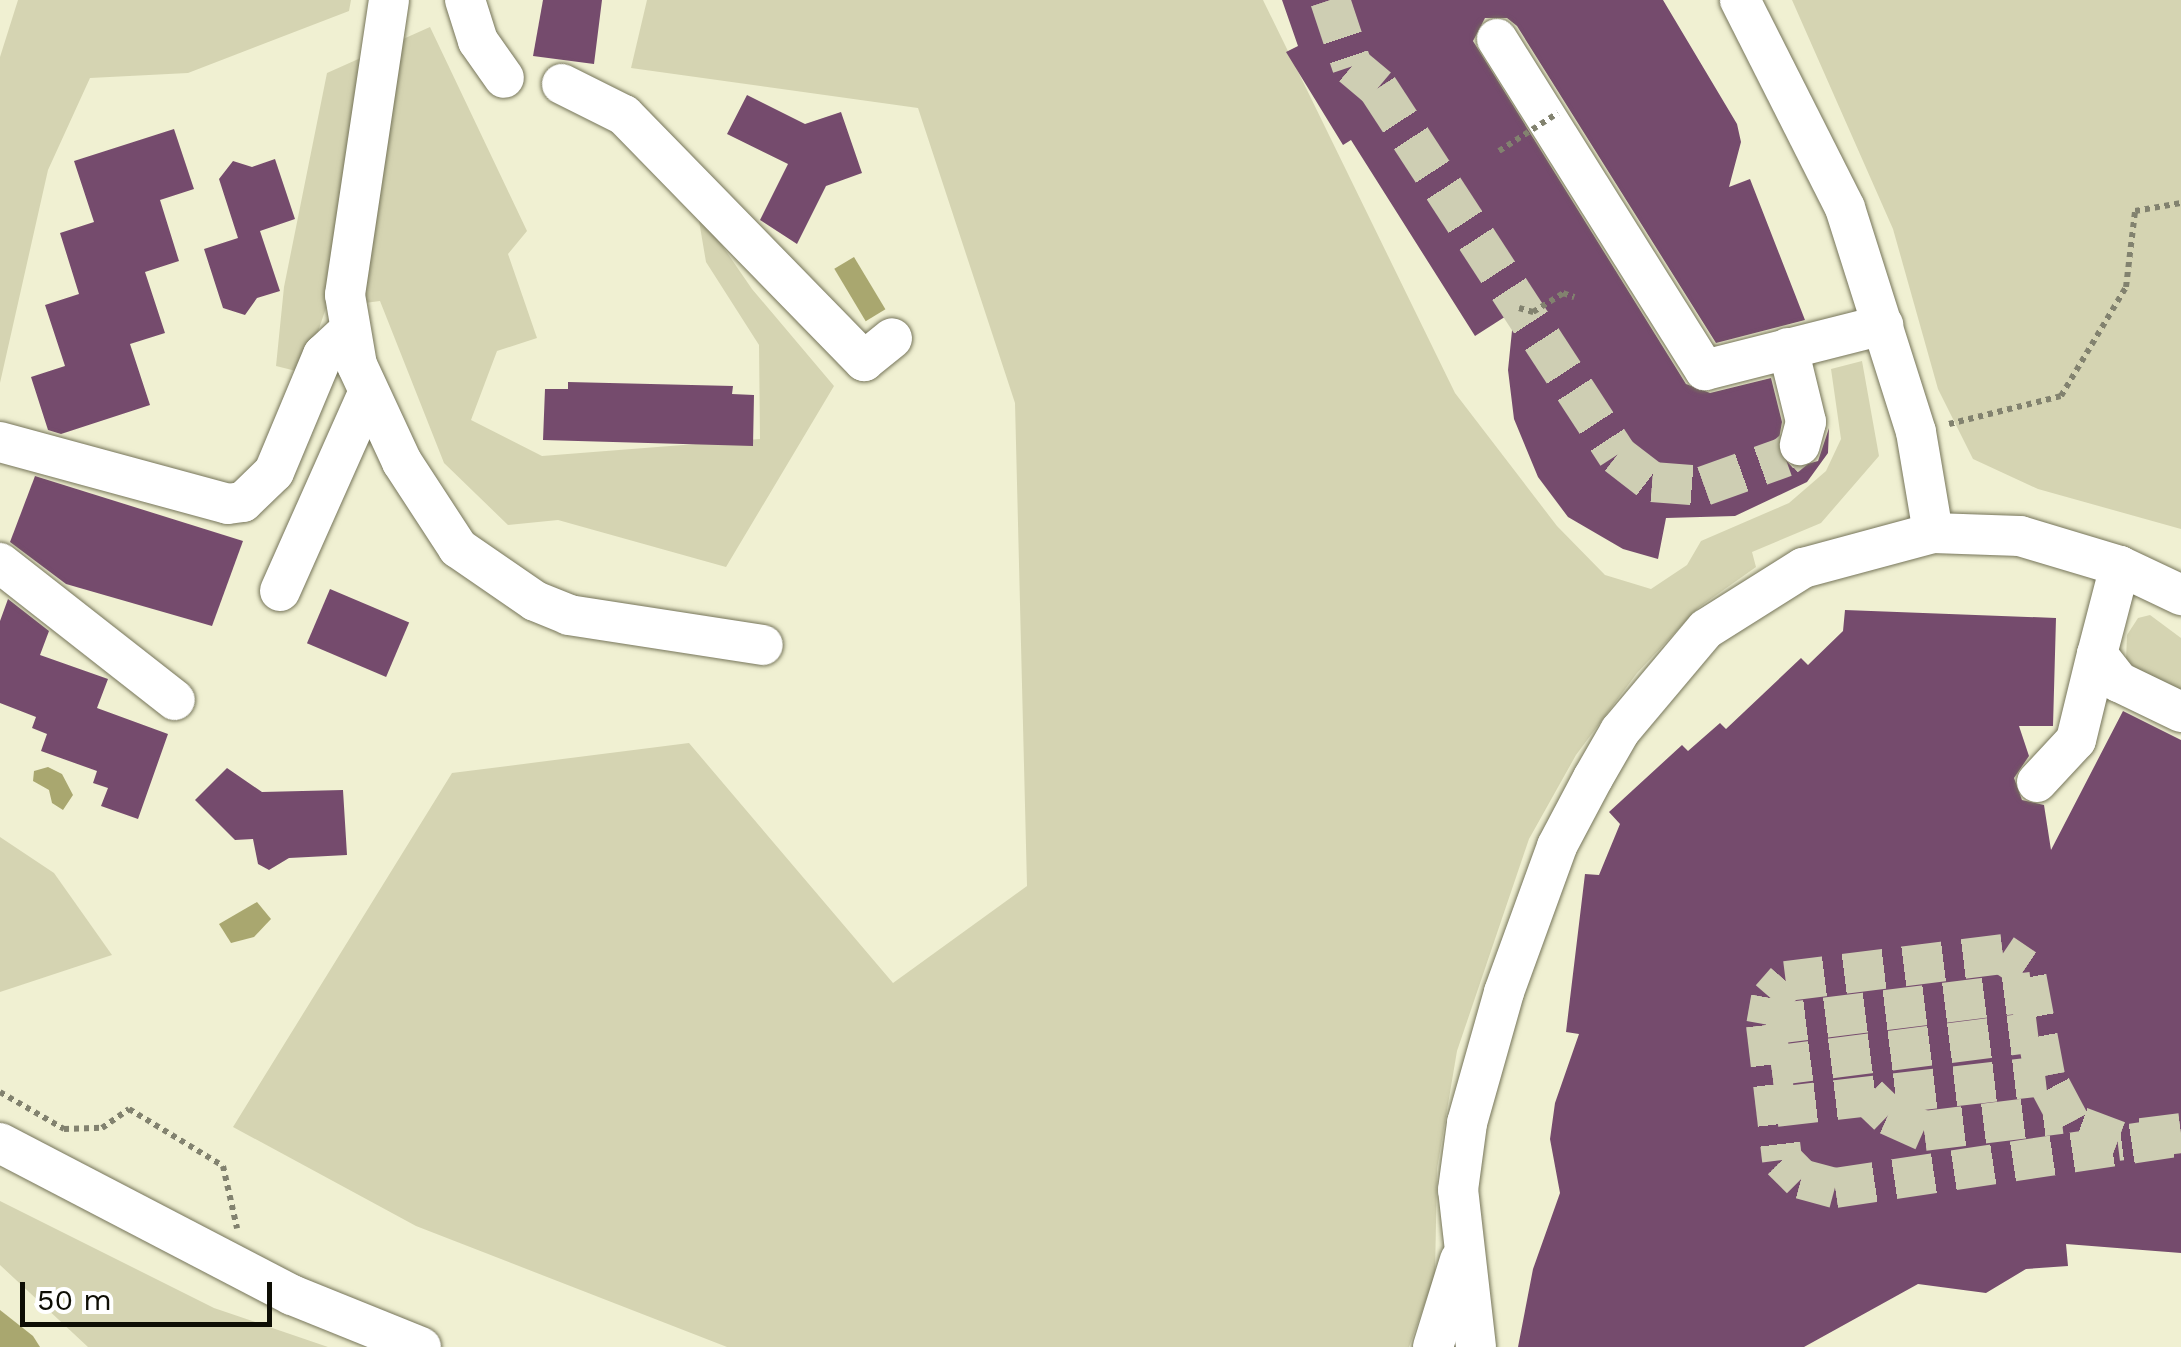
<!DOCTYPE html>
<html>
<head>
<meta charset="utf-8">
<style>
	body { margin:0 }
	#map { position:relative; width:2181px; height:1347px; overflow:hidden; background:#f0f0d2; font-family:"Work Sans",sans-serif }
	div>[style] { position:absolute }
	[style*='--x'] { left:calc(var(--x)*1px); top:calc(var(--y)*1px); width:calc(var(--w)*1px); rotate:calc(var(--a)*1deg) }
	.green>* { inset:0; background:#d5d4b2 }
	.water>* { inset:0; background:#a9a76f; transform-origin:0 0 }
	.building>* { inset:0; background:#754b6d; transform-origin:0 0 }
	.minor-tunnel>* { height:40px; margin-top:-20px; transform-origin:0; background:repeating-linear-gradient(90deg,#ceceb3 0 40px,transparent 0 60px) }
	.path>* { height:6px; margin-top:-3px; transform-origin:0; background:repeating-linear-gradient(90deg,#82826f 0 5px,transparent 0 10px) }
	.roads { filter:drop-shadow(0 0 2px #76755a) drop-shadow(0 0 2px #76755a) }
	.minor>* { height:40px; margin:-20px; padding:0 20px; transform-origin:20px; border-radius:20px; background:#fff }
	.path-bridge>* { height:6px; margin-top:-3px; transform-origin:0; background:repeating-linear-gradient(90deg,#82826f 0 5px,transparent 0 10px) }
	span { translate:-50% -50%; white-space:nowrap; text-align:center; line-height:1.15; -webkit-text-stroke:10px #fff; paint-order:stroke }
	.scale { position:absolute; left:20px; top:1282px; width:252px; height:45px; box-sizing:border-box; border:5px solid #0e0e05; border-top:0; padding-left:12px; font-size:30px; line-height:35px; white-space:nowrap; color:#0e0e05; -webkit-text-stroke:8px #fff; paint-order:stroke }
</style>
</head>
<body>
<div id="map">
	<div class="green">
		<div style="clip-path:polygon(18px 0,351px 0,349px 11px,188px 73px,90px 78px,48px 170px,0 383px,0 57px)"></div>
		<div style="clip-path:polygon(647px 0,1263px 0,1455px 393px,1557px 526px,1605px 575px,1651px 589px,1687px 565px,1701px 541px,1789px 503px,1826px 471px,1841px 439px,1831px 369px,1862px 361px,1879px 456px,1821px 523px,1752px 552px,1756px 567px,1698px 608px,1637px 673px,1576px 755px,1529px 839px,1457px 1051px,1437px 1169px,1435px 1275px,1409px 1347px,727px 1347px,416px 1226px,233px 1127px,452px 773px,689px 743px,893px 983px,1027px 886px,1015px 403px,918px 108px,631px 68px)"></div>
		<div style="clip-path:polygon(1792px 0,2181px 0,2181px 529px,2038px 489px,1973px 459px,1938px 389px,1893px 229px)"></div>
		<div style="clip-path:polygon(430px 27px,527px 231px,508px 254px,537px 338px,497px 351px,471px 420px,542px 456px,760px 439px,759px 345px,706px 262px,697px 209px,752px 289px,834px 386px,726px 567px,558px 520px,508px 525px,444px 463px,380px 301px,326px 308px,304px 373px,276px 366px,284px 287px,327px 73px)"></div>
		<div style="clip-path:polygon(2150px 615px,2181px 638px,2181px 699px,2126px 661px,2127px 635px,2138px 618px)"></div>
		<div style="clip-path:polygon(0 837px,54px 873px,112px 955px,0 992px)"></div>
		<div style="clip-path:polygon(0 1201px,214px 1308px,328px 1347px,88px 1347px,0 1265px)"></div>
	</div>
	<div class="water">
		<div style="left:854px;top:257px;width:61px;height:23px;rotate:59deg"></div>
		<div style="clip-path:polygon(48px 767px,62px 774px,73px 795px,63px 810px,52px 803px,49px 790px,33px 781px,34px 771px)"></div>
		<div style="clip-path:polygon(257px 902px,271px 919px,254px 937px,231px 943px,219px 924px)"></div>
		<div style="clip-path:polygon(0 1310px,33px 1336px,40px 1347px,0 1347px)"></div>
	</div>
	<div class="building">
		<div style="clip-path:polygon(543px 0,602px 0,594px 64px,533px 56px)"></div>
		<div style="clip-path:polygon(1282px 0,1663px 0,1737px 124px,1741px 142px,1729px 187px,1750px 179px,1805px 320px,1716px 343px,1517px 26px,1507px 18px,1485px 18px,1473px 41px,1686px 384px,1710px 393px,1771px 378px,1782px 422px,1777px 450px,1793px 468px,1818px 461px,1829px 428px,1828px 453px,1807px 482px,1735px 516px,1666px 518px,1658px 559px,1623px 549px,1568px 517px,1538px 477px,1514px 419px,1508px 370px,1514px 311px,1475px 336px,1351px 140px,1343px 145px,1286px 52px,1298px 46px)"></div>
		<div style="clip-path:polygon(747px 95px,805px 124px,841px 112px,862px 173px,826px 186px,797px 244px,760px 220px,788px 164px,727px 134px)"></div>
		<div style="clip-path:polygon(174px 129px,194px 189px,160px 200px,179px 261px,145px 272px,165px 333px,130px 344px,150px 405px,61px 434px,48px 430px,31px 377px,65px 366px,45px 305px,79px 294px,60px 233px,94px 222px,74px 161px)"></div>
		<div style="clip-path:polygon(275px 159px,295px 219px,260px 231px,280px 291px,257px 298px,245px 315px,223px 308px,204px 249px,238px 238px,219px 179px,233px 161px,252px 167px)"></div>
		<div style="clip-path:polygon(568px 382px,733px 386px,732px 394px,754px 395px,753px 446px,543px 440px,545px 389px,568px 389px)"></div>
		<div style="clip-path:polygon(35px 476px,243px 541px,212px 626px,66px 584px,10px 542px)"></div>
		<div style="left:330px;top:589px;width:86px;height:59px;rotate:23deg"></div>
		<div style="clip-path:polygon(8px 599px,49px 631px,40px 655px,108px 679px,97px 708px,168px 734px,138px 819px,101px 806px,108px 788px,93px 783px,97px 771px,41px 751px,47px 734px,32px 728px,36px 717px,0 703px,0 621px)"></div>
		<div style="clip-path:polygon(1845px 610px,2056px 618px,2053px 726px,2019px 726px,2029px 756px,2014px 778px,2022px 800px,2044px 805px,2051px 850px,2123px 711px,2181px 740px,2181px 1253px,2066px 1244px,2068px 1266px,2026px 1269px,1986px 1293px,1918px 1284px,1804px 1347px,1518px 1347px,1533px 1269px,1560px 1193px,1550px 1139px,1555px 1103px,1579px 1034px,1566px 1032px,1585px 874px,1599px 875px,1620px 824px,1609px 812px,1682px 745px,1688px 751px,1720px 723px,1726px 729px,1801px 658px,1808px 665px,1843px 631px)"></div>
		<div style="clip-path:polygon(227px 768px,262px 792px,343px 790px,347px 855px,289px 858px,269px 870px,258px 864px,253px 839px,235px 840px,195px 800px)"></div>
	</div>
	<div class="minor-tunnel">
		<div style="--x:1330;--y:0;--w:70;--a:71.6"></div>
		<div style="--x:1352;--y:66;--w:34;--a:40"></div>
		<div style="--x:1378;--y:88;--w:438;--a:56.9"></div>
		<div style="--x:1617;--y:455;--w:44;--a:37.6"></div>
		<div style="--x:1652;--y:482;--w:52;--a:4.4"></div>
		<div style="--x:1704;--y:486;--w:86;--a:-19.7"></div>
		<div style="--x:1785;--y:457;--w:19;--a:-39"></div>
		<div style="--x:1766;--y:1025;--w:268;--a:-7.1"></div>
		<div style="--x:1771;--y:1066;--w:269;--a:-7.3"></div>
		<div style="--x:1868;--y:1096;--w:28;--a:44"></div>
		<div style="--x:1888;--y:1115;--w:39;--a:24"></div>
		<div style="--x:1924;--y:1131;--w:138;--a:-7.1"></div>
		<div style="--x:1776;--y:1107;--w:271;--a:-6.6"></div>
		<div style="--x:2181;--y:1133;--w:64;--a:172.8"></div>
		<div style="--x:2118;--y:1141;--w:51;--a:-159.4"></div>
		<div style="--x:2070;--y:1123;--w:53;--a:-118"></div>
		<div style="--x:2045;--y:1076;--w:109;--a:-100.6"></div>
		<div style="--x:2025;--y:969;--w:27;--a:-146"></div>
		<div style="--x:2003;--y:954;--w:219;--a:172.9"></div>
		<div style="--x:1786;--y:981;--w:23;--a:131"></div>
		<div style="--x:1771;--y:998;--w:27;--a:100"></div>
		<div style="--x:1766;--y:1025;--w:136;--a:83.2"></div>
		<div style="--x:1782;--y:1160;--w:27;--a:45"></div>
		<div style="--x:1801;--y:1179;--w:35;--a:15"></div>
		<div style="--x:1835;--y:1188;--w:350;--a:-8.5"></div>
	</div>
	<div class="path">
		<div style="--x:1949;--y:424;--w:115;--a:-14"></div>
		<div style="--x:2061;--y:396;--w:127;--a:-59.2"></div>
		<div style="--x:2126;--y:287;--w:77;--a:-83.2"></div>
		<div style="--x:2135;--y:211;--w:47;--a:-9.9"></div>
		<div style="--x:0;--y:1092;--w:74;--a:30"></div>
		<div style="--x:64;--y:1129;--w:38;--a:-2"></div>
		<div style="--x:102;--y:1128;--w:33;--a:-35"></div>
		<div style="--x:129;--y:1109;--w:110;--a:31.2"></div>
		<div style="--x:223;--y:1166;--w:64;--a:77.3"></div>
	</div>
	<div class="roads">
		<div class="minor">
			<div style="--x:389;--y:0;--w:298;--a:98.5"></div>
			<div style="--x:345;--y:295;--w:71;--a:80.3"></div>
			<div style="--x:357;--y:365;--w:107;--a:65.1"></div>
			<div style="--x:402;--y:462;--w:103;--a:56.9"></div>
			<div style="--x:458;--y:548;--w:93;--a:34.5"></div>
			<div style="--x:535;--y:601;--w:37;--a:22"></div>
			<div style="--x:569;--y:615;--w:196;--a:8.8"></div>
			<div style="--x:465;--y:0;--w:43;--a:72.4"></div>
			<div style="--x:478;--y:41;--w:45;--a:54.9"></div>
			<div style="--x:1740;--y:0;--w:233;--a:63.2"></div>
			<div style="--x:1845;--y:208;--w:235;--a:72.4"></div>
			<div style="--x:1916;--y:432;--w:102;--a:80.4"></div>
			<div style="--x:1497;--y:39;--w:391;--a:57.9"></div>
			<div style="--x:1705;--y:370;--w:184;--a:-14.2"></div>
			<div style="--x:562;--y:84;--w:69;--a:26.6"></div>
			<div style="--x:624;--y:115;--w:344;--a:45.7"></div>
			<div style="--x:864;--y:361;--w:36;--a:-39"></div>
			<div style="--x:1788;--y:348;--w:76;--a:76.3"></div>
			<div style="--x:1806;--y:422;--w:24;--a:105"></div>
			<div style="--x:0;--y:442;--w:236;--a:15.2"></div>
			<div style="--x:228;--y:504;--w:15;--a:-8"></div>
			<div style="--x:243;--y:502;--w:43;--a:-44.1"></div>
			<div style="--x:274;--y:472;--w:127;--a:-67.3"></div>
			<div style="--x:323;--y:355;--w:35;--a:-43"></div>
			<div style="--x:0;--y:563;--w:222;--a:38.1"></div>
			<div style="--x:2120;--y:566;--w:91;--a:104.6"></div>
			<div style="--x:2097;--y:654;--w:36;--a:52"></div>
			<div style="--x:2119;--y:682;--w:69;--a:25.8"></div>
			<div style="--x:280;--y:591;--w:214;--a:-66"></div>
			<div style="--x:2037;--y:782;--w:57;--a:-47.1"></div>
			<div style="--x:2076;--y:740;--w:89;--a:-76.3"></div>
			<div style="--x:0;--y:1143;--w:329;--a:27.5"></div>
			<div style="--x:292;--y:1295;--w:139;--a:22"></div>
			<div style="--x:1433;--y:1347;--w:91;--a:-72.8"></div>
			<div style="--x:1476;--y:1347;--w:158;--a:-96.5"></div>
			<div style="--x:1458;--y:1190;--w:68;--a:-82.3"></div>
			<div style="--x:1467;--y:1123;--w:136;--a:-74.2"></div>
			<div style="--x:1504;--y:992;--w:155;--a:-70"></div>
			<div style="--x:1557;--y:846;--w:77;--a:-62.1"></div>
			<div style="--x:1593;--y:778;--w:54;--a:-60.1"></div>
			<div style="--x:1620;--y:731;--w:133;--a:-49.9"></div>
			<div style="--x:1706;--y:629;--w:115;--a:-32.2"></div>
			<div style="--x:1803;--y:568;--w:135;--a:-15.1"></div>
			<div style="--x:1933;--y:533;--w:87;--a:2"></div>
			<div style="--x:2020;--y:536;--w:104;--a:16.7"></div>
			<div style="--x:2120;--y:566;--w:68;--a:25.4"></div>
		</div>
	</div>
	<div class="path-bridge">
		<div style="--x:1499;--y:151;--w:70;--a:-32.8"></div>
		<div style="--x:1519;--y:308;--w:15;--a:16"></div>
		<div style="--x:1533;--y:312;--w:36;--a:-32"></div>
		<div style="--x:1563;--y:293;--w:12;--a:20"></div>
	</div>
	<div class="scale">50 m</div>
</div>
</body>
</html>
